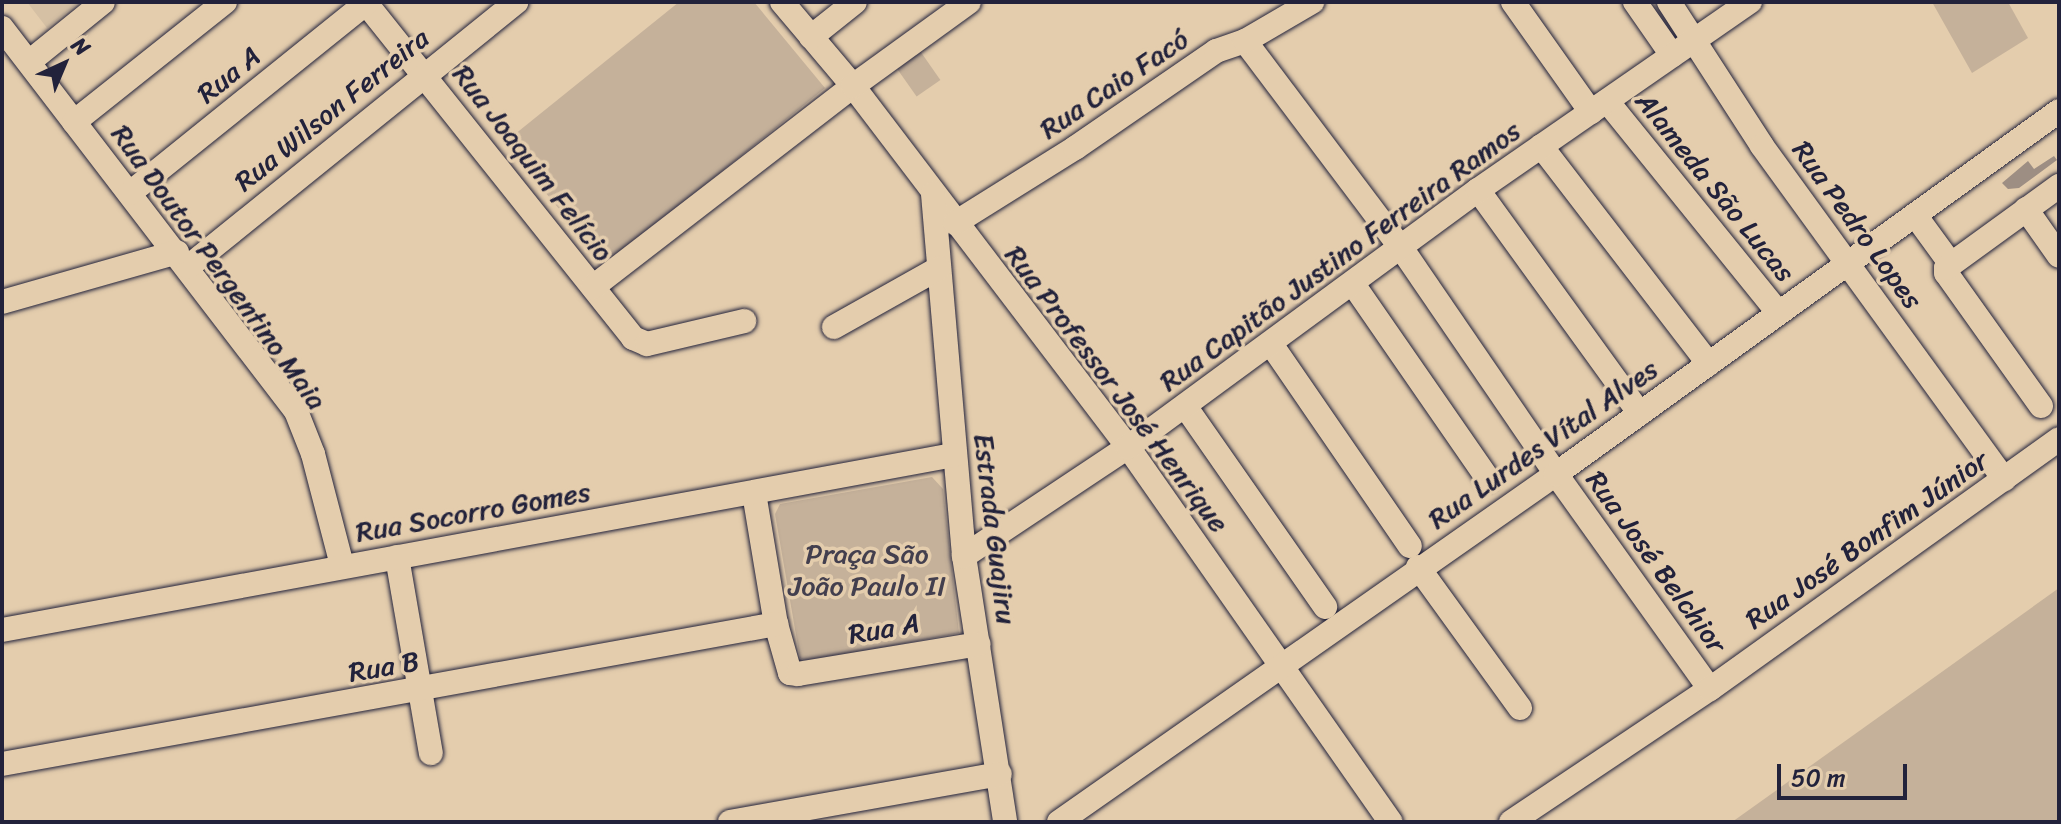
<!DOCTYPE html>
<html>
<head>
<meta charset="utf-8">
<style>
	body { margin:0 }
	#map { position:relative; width:2061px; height:824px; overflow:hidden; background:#e4cdad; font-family:Sriracha,sans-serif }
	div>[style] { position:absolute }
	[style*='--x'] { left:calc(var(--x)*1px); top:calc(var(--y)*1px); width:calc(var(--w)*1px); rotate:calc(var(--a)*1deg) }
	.built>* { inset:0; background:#d5c0a4 }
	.green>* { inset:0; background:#c5b19a; transform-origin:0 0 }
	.water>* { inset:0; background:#9d8e83 }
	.roads { filter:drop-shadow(0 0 2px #22223b) drop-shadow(0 0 2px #22223b) }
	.minor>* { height:24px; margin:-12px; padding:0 12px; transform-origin:12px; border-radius:12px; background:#e4cdad }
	span { translate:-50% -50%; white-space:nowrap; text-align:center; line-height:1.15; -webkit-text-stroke:7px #e4cdad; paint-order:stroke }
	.street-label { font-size:28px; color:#22223b }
	.park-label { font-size:28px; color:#433f4e }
	.frame { position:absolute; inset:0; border:4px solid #22223b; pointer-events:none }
	.north { position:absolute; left:24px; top:24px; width:80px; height:80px; -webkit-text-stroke:6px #e4cdad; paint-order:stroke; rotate:44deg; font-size:22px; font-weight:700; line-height:32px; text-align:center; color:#22223b }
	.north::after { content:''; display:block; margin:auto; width:28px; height:36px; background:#22223b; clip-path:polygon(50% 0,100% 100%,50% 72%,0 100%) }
	.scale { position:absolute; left:1777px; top:764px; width:130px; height:36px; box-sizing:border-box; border:4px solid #22223b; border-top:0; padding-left:10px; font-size:24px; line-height:28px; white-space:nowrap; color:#22223b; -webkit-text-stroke:6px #e4cdad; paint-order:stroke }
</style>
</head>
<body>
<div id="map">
	<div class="built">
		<div style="clip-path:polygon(27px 2px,79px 2px,47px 28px)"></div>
	</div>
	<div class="green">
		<div style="clip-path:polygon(679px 2px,754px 2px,825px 88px,606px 265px,504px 143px)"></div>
		<div style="clip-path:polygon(1932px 2px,2008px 2px,2028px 38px,1972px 73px)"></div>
		<div style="left:918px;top:48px;width:39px;height:29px;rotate:55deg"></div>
		<div style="clip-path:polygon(932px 477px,943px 489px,959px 633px,808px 662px,800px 658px,775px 514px,780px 504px)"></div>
		<div style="clip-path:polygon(2059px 588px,2059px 822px,1732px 822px)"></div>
	</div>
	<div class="water">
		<div style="clip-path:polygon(2054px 156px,2057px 160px,2019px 188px,2008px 189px,2002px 183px,2028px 161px,2034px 169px)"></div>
	</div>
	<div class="roads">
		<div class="minor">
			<div style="--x:365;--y:2;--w:430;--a:51.4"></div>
			<div style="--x:633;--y:338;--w:15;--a:23"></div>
			<div style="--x:647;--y:344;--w:100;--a:-13.3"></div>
			<div style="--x:782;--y:2;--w:110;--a:49.8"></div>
			<div style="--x:853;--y:86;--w:454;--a:52.7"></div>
			<div style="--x:1128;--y:447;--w:458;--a:55"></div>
			<div style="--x:1513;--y:2;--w:135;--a:54.7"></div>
			<div style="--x:1635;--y:2;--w:65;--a:55.1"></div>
			<div style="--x:1669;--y:2;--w:171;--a:57.1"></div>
			<div style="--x:1762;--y:146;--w:412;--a:54"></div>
			<div style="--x:2;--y:28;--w:483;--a:52.5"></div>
			<div style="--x:296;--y:411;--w:46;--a:68.4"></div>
			<div style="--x:313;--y:454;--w:115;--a:75.4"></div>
			<div style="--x:811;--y:37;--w:56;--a:-38.5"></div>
			<div style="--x:1245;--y:41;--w:261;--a:53"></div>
			<div style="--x:1402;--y:249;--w:273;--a:55.6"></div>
			<div style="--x:1556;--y:474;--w:264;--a:54.4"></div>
			<div style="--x:29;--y:62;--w:95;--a:-39"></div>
			<div style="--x:1607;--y:101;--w:270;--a:51"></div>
			<div style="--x:74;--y:122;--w:193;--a:-38.5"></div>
			<div style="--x:1541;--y:146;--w:275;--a:52.4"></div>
			<div style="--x:1478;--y:190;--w:276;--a:54.1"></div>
			<div style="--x:130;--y:193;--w:303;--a:-38.8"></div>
			<div style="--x:933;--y:194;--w:363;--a:85.1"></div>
			<div style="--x:964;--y:556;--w:269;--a:81.2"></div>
			<div style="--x:2026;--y:209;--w:57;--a:54.9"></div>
			<div style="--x:1915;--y:215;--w:59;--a:53.9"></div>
			<div style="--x:955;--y:223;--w:142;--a:-32"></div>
			<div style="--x:1075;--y:148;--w:171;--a:-34.5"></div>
			<div style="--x:1216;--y:51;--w:31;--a:-19"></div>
			<div style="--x:1245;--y:41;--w:78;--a:-30.2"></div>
			<div style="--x:188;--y:267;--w:422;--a:-38.9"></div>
			<div style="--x:1353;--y:284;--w:237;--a:55.3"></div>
			<div style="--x:593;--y:287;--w:329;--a:-37.7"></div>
			<div style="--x:853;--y:86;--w:143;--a:-35.9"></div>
			<div style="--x:2;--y:302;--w:182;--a:-15.9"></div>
			<div style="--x:834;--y:327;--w:120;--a:-29.3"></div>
			<div style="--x:1271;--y:344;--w:245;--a:55.5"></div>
			<div style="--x:1185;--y:406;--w:245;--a:55.1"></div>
			<div style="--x:2041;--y:406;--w:163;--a:-125.5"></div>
			<div style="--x:1946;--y:273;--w:5;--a:-90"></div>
			<div style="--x:1946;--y:268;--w:140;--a:-36"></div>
			<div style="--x:754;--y:493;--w:133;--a:80.5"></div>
			<div style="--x:776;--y:624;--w:51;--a:74.1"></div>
			<div style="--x:790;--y:673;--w:8;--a:7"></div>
			<div style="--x:798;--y:674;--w:183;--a:-9.4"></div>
			<div style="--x:964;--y:556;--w:197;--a:-33.6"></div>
			<div style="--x:1128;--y:447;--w:434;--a:-36.3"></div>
			<div style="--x:1478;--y:190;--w:331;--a:-34.7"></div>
			<div style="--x:397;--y:557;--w:199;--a:80.2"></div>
			<div style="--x:1418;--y:567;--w:174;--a:54.1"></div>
			<div style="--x:2;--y:630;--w:968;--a:-10.42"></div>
			<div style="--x:2;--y:764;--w:787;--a:-10.25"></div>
			<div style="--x:730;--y:822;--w:274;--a:-10.1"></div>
			<div style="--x:1059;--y:822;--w:607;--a:-35"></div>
			<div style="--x:1556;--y:474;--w:620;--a:-35.82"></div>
			<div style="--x:1511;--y:822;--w:239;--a:-33.8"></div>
			<div style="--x:1710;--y:689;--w:429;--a:-35.6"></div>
		</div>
	</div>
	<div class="street-label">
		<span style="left:229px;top:75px;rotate:-39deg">Rua A</span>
		<span style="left:1114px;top:84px;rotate:-34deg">Rua Caio Facó</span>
		<span style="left:332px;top:110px;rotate:-39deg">Rua Wilson Ferreira</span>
		<span style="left:533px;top:163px;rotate:52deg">Rua Joaquim Felício</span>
		<span style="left:1715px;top:187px;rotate:51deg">Alameda São Lucas</span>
		<span style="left:1857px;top:225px;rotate:54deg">Rua Pedro Lopes</span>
		<span style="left:1340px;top:256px;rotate:-36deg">Rua Capitão Justino Ferreira Ramos</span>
		<span style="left:219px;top:267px;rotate:54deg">Rua Doutor Pergentino Maia</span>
		<span style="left:1117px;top:389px;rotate:53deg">Rua Professor José Henrique</span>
		<span style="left:1543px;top:444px;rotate:-35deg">Rua Lurdes Vítal Alves</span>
		<span style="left:473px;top:512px;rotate:-10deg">Rua Socorro Gomes</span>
		<span style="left:995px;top:529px;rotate:83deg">Estrada Guajiru</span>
		<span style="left:1867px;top:540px;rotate:-35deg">Rua José Bonfim Júnior</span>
		<span style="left:1656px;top:562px;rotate:54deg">Rua José Belchior</span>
		<span style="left:884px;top:629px;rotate:-10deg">Rua A</span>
		<span style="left:384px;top:667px;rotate:-10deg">Rua B</span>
	</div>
	<div class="park-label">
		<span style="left:867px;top:570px">Praça São<br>João Paulo II</span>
	</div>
	<div class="frame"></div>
	<div class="north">N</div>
	<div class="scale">50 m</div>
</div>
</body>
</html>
